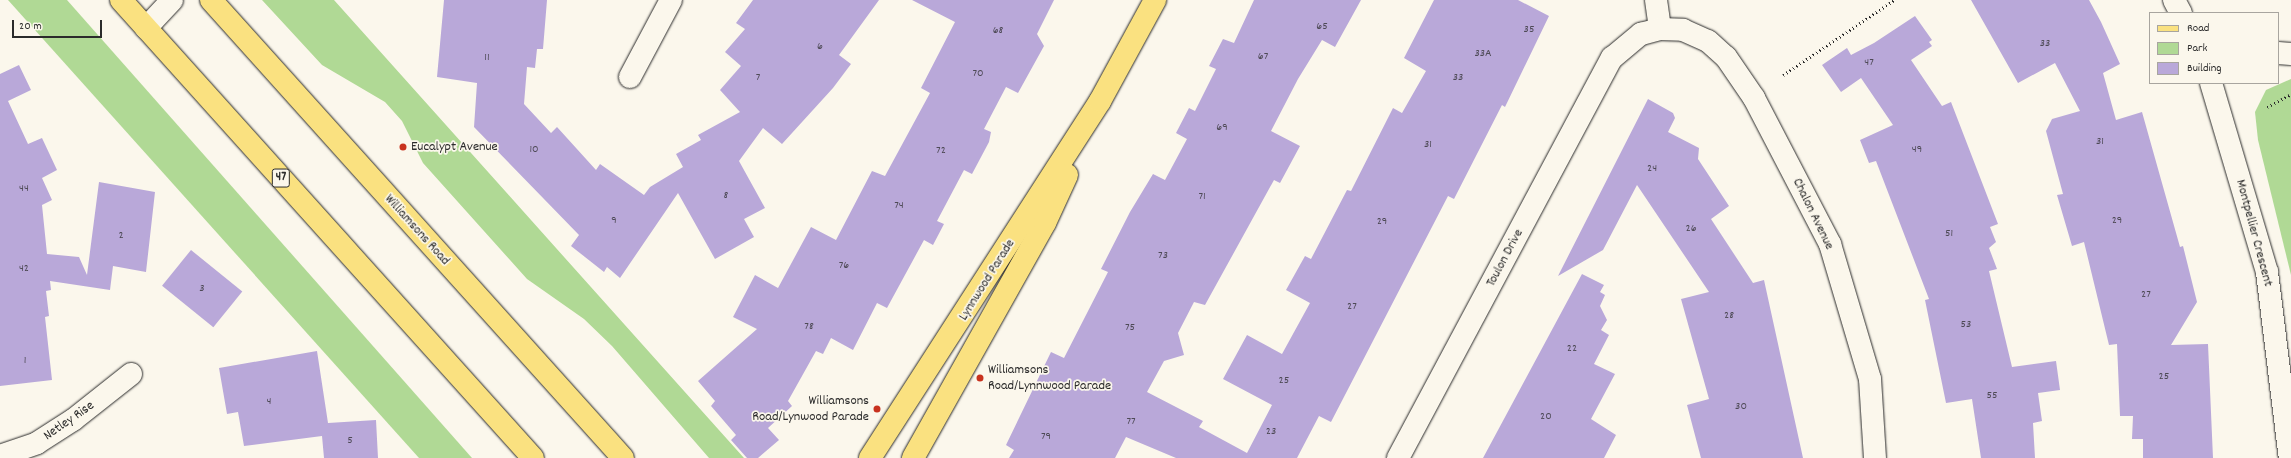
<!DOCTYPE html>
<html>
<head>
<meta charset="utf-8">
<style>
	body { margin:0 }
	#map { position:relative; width:2291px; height:458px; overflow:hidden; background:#fbf7ec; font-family:Dekko,sans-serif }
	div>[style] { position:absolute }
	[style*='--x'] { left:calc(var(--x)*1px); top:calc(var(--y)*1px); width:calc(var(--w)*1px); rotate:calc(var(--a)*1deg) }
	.green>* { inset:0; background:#b0d995 }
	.building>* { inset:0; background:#b9a8d9; transform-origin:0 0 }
	.path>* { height:2.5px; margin-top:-1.25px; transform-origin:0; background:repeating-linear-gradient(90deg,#2b2b2b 0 1px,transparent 0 4px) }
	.roads { filter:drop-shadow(0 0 1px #2b2b2b) drop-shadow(0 0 1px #2b2b2b) }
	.minor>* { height:22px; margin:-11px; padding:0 11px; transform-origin:11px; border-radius:11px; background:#fbf7ec }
	.major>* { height:22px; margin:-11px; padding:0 11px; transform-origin:11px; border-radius:11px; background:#fae180 }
	.dots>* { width:11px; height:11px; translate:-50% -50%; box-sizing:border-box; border:2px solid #fbf7ec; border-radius:50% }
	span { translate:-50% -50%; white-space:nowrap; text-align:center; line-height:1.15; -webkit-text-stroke:3.5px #fbf7ec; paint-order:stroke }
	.number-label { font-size:12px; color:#4e4a56 }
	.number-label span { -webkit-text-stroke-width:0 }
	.shield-label span { padding:1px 3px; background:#fbf7ec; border:1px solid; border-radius:3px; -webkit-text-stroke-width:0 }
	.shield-label { font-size:13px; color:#2b2b2b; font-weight:700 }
	.poi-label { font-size:14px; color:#2b2b2b }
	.left { translate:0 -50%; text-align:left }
	.right { translate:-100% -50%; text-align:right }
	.street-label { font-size:14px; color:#2b2b2b }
	.legend { position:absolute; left:2149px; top:12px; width:130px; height:72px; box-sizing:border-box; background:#fbf7ec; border:1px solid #a8a59f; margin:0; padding:5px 7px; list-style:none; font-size:12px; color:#2b2b2b }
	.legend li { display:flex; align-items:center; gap:8px; height:20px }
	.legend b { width:20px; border:1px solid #a8a59f }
	.scale { position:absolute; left:12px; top:20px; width:90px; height:18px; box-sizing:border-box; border:2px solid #2b2b2b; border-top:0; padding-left:5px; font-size:12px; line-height:14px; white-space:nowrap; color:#2b2b2b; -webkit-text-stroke:3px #fbf7ec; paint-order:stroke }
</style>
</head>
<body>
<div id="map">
	<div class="green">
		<div style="clip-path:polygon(8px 0,67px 0,472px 458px,419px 458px)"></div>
		<div style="clip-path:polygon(262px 0,334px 0,744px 458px,709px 458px,612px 346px,584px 319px,527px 279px,423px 163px,402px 121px,385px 102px,322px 65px)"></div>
		<div style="clip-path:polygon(2291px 79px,2291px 275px,2258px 140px,2255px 112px,2266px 90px)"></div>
	</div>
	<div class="building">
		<div style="clip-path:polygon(444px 0,547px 0,543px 49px,537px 49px,535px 68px,527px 67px,524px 104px,551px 133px,557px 127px,596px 170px,600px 164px,644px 195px,650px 187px,683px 167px,676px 154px,701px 140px,698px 135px,740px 112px,720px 90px,741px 66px,725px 52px,745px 29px,736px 23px,753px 0,879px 0,839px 55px,851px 64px,833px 88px,782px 144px,763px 128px,739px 161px,765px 208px,744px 219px,754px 237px,715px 259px,678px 193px,620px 278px,607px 267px,604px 272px,571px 246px,579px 235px,474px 127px,477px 83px,437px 77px)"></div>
		<div style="clip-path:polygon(912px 0,1054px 0,1037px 34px,1044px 46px,1018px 93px,1006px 87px,984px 129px,991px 132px,989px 142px,972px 174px,964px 170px,937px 221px,944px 224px,933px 245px,924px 240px,887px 308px,877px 303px,853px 350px,831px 338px,823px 354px,816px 351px,788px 401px,792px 406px,768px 428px,779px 440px,758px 458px,747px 458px,731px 440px,736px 435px,711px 406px,715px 401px,698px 381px,757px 329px,733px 317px,755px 275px,778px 288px,811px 227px,836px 240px,872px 171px,885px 176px,930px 93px,921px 88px,955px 22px)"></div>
		<div style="clip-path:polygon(1254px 0,1361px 0,1335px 47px,1322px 40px,1298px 79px,1271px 131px,1300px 146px,1280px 183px,1274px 180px,1205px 305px,1194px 302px,1178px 333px,1184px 355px,1164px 361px,1147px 392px,1203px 421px,1199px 427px,1247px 453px,1272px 405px,1223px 379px,1247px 335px,1282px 354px,1310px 303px,1286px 290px,1305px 256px,1311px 259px,1347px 190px,1351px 191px,1393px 108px,1402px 113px,1426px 71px,1404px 58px,1434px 0,1518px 0,1549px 16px,1505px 107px,1502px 105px,1454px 199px,1448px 196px,1331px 422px,1319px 416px,1297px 458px,1176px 458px,1126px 437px,1115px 458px,1009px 458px,1014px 450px,1006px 445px,1051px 352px,1064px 358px,1108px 272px,1101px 269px,1130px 212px,1153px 174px,1165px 180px,1187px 139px,1176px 133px,1189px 108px,1195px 111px,1216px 69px,1209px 66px,1223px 39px,1234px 43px)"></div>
		<div style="clip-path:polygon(1971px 0,2089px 0,2101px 22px,2120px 64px,2103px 73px,2116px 120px,2142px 112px,2180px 247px,2183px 246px,2197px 302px,2171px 345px,2208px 344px,2213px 458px,2143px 458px,2143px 439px,2132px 439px,2133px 416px,2120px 416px,2117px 344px,2109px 345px,2084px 242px,2072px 246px,2057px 195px,2063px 194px,2046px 131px,2052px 119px,2080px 111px,2055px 63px,2018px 83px)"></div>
		<div style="clip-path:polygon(1915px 16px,1932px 40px,1929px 42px,1932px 46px,1911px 60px,1942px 106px,1951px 102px,1998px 224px,1990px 227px,1996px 242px,1989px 248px,1997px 269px,1989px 271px,2012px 367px,2056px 361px,2060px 390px,2038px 393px,2042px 421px,2033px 423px,2035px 458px,1981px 458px,1972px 399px,1946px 403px,1925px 300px,1929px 299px,1876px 161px,1869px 163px,1860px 140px,1893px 125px,1861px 78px,1841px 92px,1822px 65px,1847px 48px,1851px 55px,1874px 43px)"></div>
		<div style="clip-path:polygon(19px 65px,31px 90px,8px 101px,28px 144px,42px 138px,57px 170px,42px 178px,52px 200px,42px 205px,47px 254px,79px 257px,87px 275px,99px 182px,155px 192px,146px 272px,113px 266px,110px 290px,50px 281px,51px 290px,46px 291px,49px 316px,45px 317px,52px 380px,0 386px,0 74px)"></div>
		<div style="clip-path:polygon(1648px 99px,1673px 113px,1675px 118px,1668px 132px,1699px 148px,1698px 159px,1729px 206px,1711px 219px,1753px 283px,1764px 280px,1803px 458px,1701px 458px,1687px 405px,1709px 399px,1681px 299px,1709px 292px,1637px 185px,1603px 250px,1558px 276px)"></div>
		<div style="left:191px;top:250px;width:66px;height:46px;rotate:39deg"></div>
		<div style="clip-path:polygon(1582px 274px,1604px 285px,1600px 292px,1605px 295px,1600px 306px,1607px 320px,1601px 330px,1609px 335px,1594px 364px,1615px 374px,1591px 419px,1616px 435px,1604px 458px,1483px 458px)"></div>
		<div style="clip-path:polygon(317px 351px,328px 423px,376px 420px,378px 458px,324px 458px,322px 436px,244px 446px,238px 412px,227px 414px,219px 368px)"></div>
	</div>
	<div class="path">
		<div style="--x:1783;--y:75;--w:134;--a:-34"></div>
		<div style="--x:2267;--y:107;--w:27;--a:-28"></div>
	</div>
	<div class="roads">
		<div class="minor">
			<div style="--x:1656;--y:0;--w:29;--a:82"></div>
			<div style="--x:2174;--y:0;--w:15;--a:62"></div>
			<div style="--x:146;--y:28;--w:38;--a:-47"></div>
			<div style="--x:2278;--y:53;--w:13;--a:4"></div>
			<div style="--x:630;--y:77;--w:87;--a:-62"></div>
			<div style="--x:2211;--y:83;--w:197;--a:73.5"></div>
			<div style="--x:2267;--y:272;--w:187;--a:83"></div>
			<div style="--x:0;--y:456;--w:39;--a:-19"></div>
			<div style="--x:37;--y:443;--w:43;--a:-32.6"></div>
			<div style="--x:73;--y:420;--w:74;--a:-38.4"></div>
			<div style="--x:1398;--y:458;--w:454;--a:-61.9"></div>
			<div style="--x:1612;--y:58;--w:38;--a:-40"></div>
			<div style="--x:1641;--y:34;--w:20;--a:-15"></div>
			<div style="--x:1660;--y:29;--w:23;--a:2"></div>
			<div style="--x:1683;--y:30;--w:27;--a:24"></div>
			<div style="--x:1708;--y:41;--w:24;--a:42"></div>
			<div style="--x:1726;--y:57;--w:50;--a:55.7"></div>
			<div style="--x:1754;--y:98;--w:165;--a:62.5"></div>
			<div style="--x:1830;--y:244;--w:141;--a:73.5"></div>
			<div style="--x:1870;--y:379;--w:79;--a:86.4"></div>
		</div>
		<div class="major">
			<div style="--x:121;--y:0;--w:616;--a:48.03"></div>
			<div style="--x:211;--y:0;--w:616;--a:48.03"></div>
			<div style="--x:870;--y:458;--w:425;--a:-57.2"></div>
			<div style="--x:1100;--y:101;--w:115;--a:-61.4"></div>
			<div style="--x:913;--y:458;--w:270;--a:-60.7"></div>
			<div style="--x:1045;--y:223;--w:53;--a:-65.4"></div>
		</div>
	</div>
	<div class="dots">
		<div style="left:403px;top:147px;background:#c8321e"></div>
		<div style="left:980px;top:378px;background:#c8321e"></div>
		<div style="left:877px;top:409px;background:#c8321e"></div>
	</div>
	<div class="number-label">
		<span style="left:1322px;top:27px">65</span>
		<span style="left:1529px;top:30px">35</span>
		<span style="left:998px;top:31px">68</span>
		<span style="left:2045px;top:44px">33</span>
		<span style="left:820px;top:47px">6</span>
		<span style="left:1483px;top:54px">33A</span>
		<span style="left:1263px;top:57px">67</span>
		<span style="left:487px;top:58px">11</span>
		<span style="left:1869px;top:63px">47</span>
		<span style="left:978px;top:74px">70</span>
		<span style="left:758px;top:78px">7</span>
		<span style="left:1458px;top:78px">33</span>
		<span style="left:1222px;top:128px">69</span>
		<span style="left:2100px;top:142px">31</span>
		<span style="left:1428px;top:145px">31</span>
		<span style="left:534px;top:150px">10</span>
		<span style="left:1917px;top:150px">49</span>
		<span style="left:941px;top:151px">72</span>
		<span style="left:1652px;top:169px">24</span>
		<span style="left:24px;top:189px">44</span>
		<span style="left:726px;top:196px">8</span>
		<span style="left:1202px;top:197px">71</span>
		<span style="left:899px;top:206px">74</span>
		<span style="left:614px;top:221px">9</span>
		<span style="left:2117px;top:221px">29</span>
		<span style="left:1382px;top:222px">29</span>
		<span style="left:1691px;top:229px">26</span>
		<span style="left:1949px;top:234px">51</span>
		<span style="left:121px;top:236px">2</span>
		<span style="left:1163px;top:256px">73</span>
		<span style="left:844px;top:266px">76</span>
		<span style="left:24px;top:269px">42</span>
		<span style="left:202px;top:289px">3</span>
		<span style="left:2146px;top:295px">27</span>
		<span style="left:1352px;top:307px">27</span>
		<span style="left:1729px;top:316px">28</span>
		<span style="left:1966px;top:325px">53</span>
		<span style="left:809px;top:327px">78</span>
		<span style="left:1130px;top:328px">75</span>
		<span style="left:1572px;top:349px">22</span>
		<span style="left:25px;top:361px">1</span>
		<span style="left:2164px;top:377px">25</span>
		<span style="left:1284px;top:381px">25</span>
		<span style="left:1992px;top:396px">55</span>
		<span style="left:269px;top:402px">4</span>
		<span style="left:1741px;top:407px">30</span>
		<span style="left:1546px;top:417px">20</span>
		<span style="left:1131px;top:422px">77</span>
		<span style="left:1271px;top:432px">23</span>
		<span style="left:1046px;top:437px">79</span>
		<span style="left:350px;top:441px">5</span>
	</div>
	<div class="shield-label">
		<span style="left:281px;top:178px">47</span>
	</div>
	<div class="poi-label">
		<span class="left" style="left:411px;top:147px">Eucalypt Avenue</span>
		<span class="left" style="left:988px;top:378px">Williamsons<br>Road/Lynnwood Parade</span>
		<span class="right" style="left:869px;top:409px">Williamsons<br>Road/Lynwood Parade</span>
	</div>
	<div class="street-label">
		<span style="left:1813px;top:214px;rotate:64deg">Chalon Avenue</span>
		<span style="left:417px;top:230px;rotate:48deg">Williamsons Road</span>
		<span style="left:2254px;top:233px;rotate:75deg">Montpellier Crescent</span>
		<span style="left:1505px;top:258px;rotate:-62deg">Toulon Drive</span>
		<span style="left:987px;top:280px;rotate:-58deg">Lynnwood Parade</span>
		<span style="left:69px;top:421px;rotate:-35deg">Netley Rise</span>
	</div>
	<ul class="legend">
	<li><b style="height:5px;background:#fae180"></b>Road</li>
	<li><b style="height:11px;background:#b0d995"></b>Park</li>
	<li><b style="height:11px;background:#b9a8d9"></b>Building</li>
	</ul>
	<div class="scale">20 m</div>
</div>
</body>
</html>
